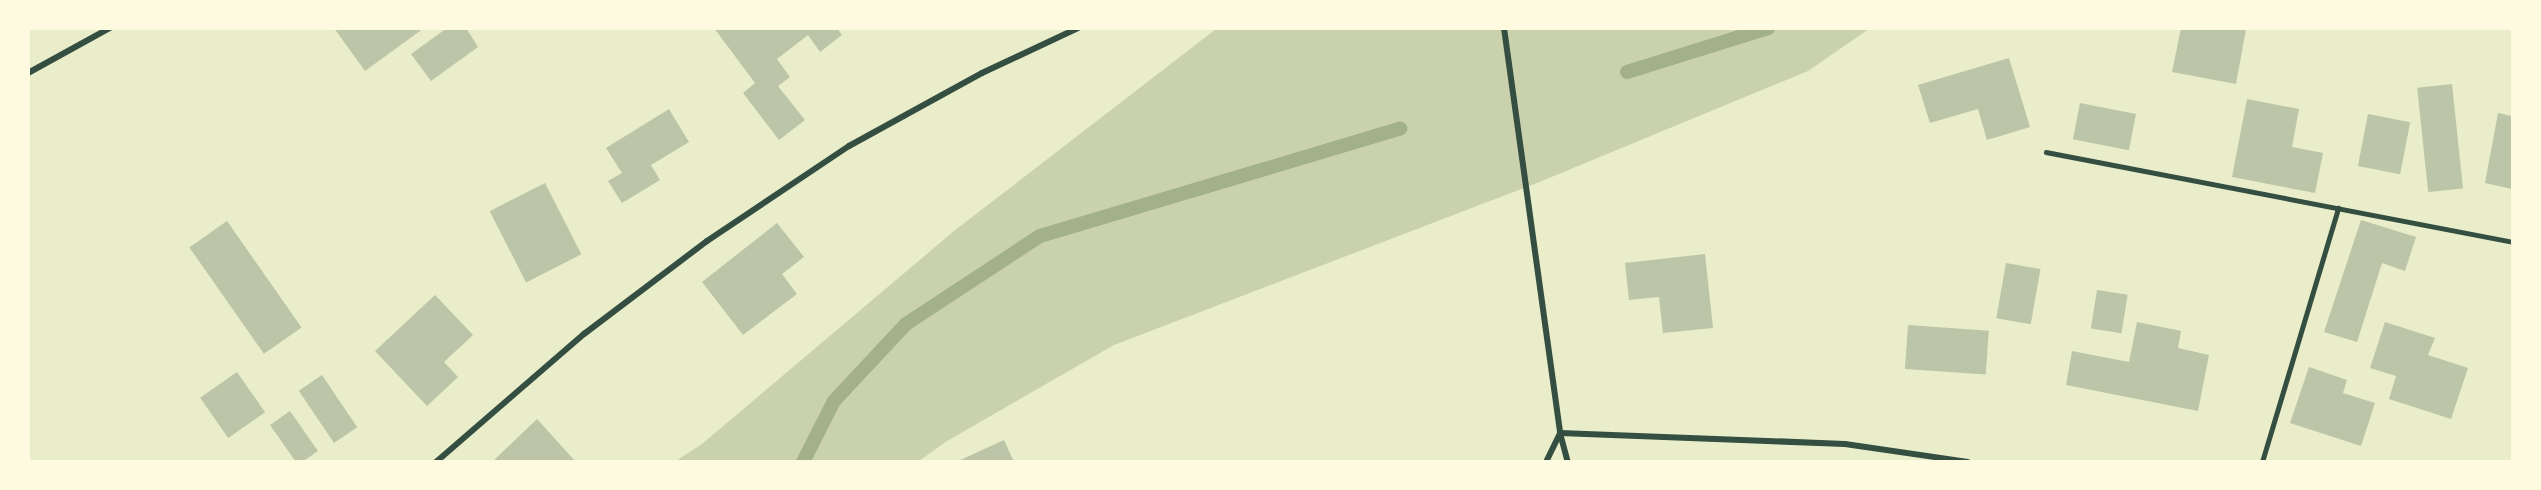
<!DOCTYPE html>
<html>
<head>
<meta charset="utf-8">
<style>
	body { margin:0 }
	#map { position:relative; width:2541px; height:490px; overflow:hidden; background:#e9edc9; font-family:"Golos Text",sans-serif }
	div>[style] { position:absolute }
	[style*='--x'] { left:calc(var(--x)*1px); top:calc(var(--y)*1px); width:calc(var(--w)*1px); rotate:calc(var(--a)*1deg) }
	.green>* { inset:0; background:#cad2ad }
	.stream>* { height:14px; margin:-7px; padding:0 7px; transform-origin:7px; border-radius:7px; background:#a3b18a }
	.building>* { inset:0; background:#bcc5a7; transform-origin:0 0 }
	.service>* { height:4.5px; margin:-2.25px; padding:0 2.25px; transform-origin:2.25px; border-radius:2.25px; background:#344e41 }
	.minor>* { height:6px; margin:-3px; padding:0 3px; transform-origin:3px; border-radius:3px; background:#344e41 }
	span { translate:-50% -50%; white-space:nowrap; text-align:center; line-height:1.15; -webkit-text-stroke:5px #fefae0; paint-order:stroke }
	.frame { position:absolute; inset:0; border:30px solid #fefae0; pointer-events:none }
</style>
</head>
<body>
<div id="map">
	<div class="green">
		<div style="clip-path:polygon(1216px 29px,1869px 29px,1808px 71px,1537px 183px,1114px 345px,947px 441px,919px 461px,674px 462px,702px 444px,954px 231px)"></div>
	</div>
	<div class="stream">
		<div style="--x:1627;--y:72;--w:148;--a:-17.3"></div>
		<div style="--x:803;--y:462;--w:68;--a:-63.1"></div>
		<div style="--x:834;--y:401;--w:105;--a:-46.9"></div>
		<div style="--x:906;--y:324;--w:160;--a:-33.3"></div>
		<div style="--x:1040;--y:236;--w:376;--a:-16.6"></div>
	</div>
	<div class="building">
		<div style="clip-path:polygon(334px 28px,424px 28px,365px 71px)"></div>
		<div style="clip-path:polygon(447px 28px,466px 28px,478px 47px,431px 81px,411px 54px)"></div>
		<div style="clip-path:polygon(714px 28px,837px 28px,842px 35px,820px 52px,808px 35px,777px 59px,790px 77px,778px 86px,805px 120px,779px 140px,743px 93px,755px 83px)"></div>
		<div style="clip-path:polygon(2181px 28px,2246px 29px,2236px 84px,2172px 72px)"></div>
		<div style="clip-path:polygon(2009px 58px,2030px 127px,1987px 140px,1978px 109px,1930px 123px,1918px 85px)"></div>
		<div style="left:2452px;top:84px;width:105px;height:35px;rotate:84deg"></div>
		<div style="clip-path:polygon(2247px 99px,2299px 109px,2292px 147px,2323px 153px,2315px 193px,2232px 177px)"></div>
		<div style="left:2080px;top:103px;width:57px;height:37px;rotate:11deg"></div>
		<div style="clip-path:polygon(669px 109px,689px 142px,651px 165px,660px 180px,622px 203px,608px 181px,622px 173px,606px 148px)"></div>
		<div style="clip-path:polygon(2498px 113px,2512px 116px,2512px 189px,2485px 183px)"></div>
		<div style="left:2368px;top:114px;width:43px;height:53px;rotate:11deg"></div>
		<div style="left:545px;top:183px;width:80px;height:62px;rotate:63deg"></div>
		<div style="clip-path:polygon(2361px 220px,2416px 237px,2405px 271px,2382px 263px,2357px 342px,2324px 332px)"></div>
		<div style="left:227px;top:221px;width:130px;height:46px;rotate:55deg"></div>
		<div style="clip-path:polygon(777px 223px,804px 257px,782px 274px,797px 294px,743px 335px,702px 282px)"></div>
		<div style="clip-path:polygon(1705px 254px,1713px 328px,1663px 333px,1659px 297px,1629px 300px,1625px 263px)"></div>
		<div style="left:2006px;top:263px;width:35px;height:56px;rotate:10deg"></div>
		<div style="left:2097px;top:290px;width:31px;height:39px;rotate:9deg"></div>
		<div style="clip-path:polygon(435px 295px,473px 335px,444px 362px,458px 377px,427px 406px,375px 351px)"></div>
		<div style="clip-path:polygon(2137px 322px,2181px 331px,2178px 348px,2209px 355px,2198px 411px,2066px 385px,2072px 351px,2129px 362px)"></div>
		<div style="clip-path:polygon(2385px 322px,2435px 338px,2428px 355px,2468px 368px,2451px 419px,2389px 399px,2396px 376px,2370px 368px)"></div>
		<div style="left:1908px;top:325px;width:81px;height:44px;rotate:4deg"></div>
		<div style="clip-path:polygon(2309px 367px,2347px 380px,2343px 393px,2375px 403px,2361px 446px,2290px 423px)"></div>
		<div style="left:237px;top:372px;width:49px;height:45px;rotate:55deg"></div>
		<div style="left:322px;top:375px;width:63px;height:28px;rotate:56deg"></div>
		<div style="clip-path:polygon(290px 411px,318px 451px,302px 462px,296px 462px,270px 425px)"></div>
		<div style="clip-path:polygon(537px 419px,576px 462px,492px 462px)"></div>
		<div style="clip-path:polygon(1004px 440px,1014px 462px,956px 462px)"></div>
	</div>
	<div class="service">
		<div style="--x:2046;--y:152;--w:475;--a:10.9"></div>
		<div style="--x:2262;--y:462;--w:265;--a:-73.3"></div>
	</div>
	<div class="minor">
		<div style="--x:1504;--y:28;--w:409;--a:82.1"></div>
		<div style="--x:1560;--y:433;--w:30;--a:75"></div>
		<div style="--x:28;--y:73;--w:94;--a:-28.8"></div>
		<div style="--x:1560;--y:433;--w:285;--a:2.2"></div>
		<div style="--x:1845;--y:444;--w:124;--a:8.3"></div>
		<div style="--x:436;--y:462;--w:196;--a:-40.9"></div>
		<div style="--x:584;--y:334;--w:154;--a:-37.1"></div>
		<div style="--x:707;--y:241;--w:171;--a:-33.8"></div>
		<div style="--x:849;--y:146;--w:152;--a:-28.8"></div>
		<div style="--x:982;--y:73;--w:106;--a:-25.1"></div>
		<div style="--x:1546;--y:462;--w:32;--a:-64"></div>
	</div>
	<div class="frame"></div>
</div>
</body>
</html>
